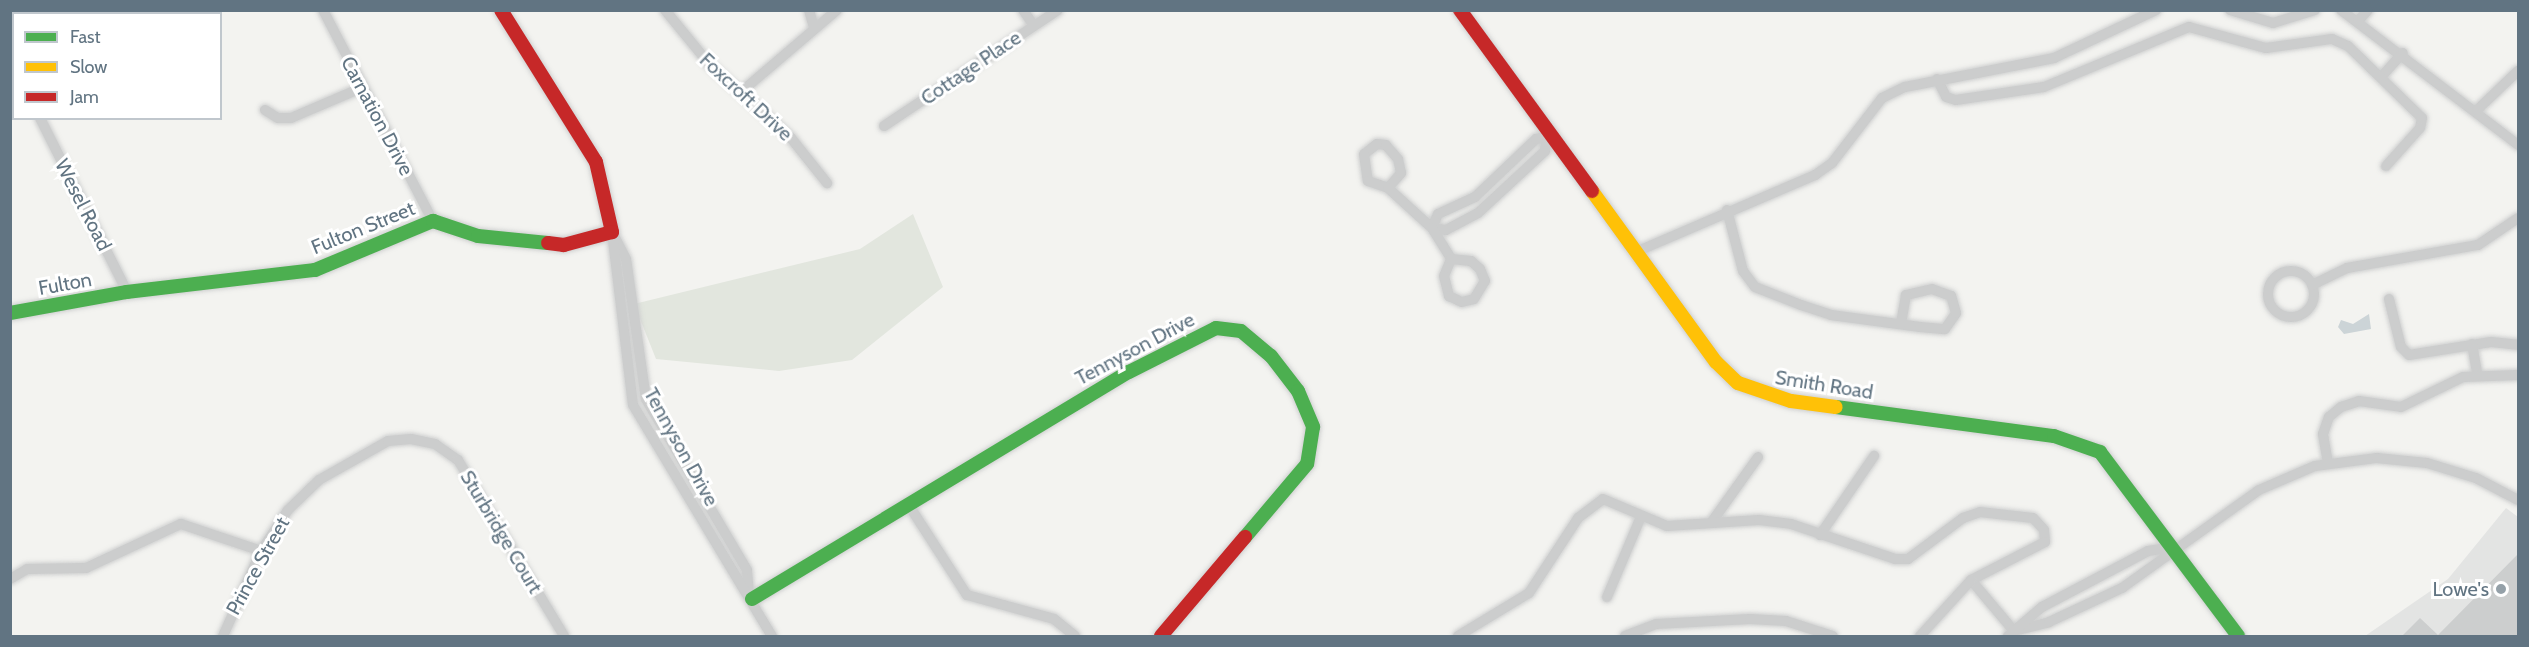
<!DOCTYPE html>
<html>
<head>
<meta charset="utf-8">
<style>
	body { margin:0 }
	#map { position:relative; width:2529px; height:647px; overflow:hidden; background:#f3f3f0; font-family:Cabin,sans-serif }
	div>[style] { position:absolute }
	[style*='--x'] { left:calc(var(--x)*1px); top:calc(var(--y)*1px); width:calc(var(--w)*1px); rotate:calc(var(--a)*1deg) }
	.built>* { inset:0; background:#e3e4e3 }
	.green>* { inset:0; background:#e2e6de }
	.water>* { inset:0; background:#ccd4d7 }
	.building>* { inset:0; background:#cccece }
	.roads { filter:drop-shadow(0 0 2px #cfd0d0) drop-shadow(0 0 2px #cfd0d0) }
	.street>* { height:10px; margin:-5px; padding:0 5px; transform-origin:5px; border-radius:5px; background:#cccdcd }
	.street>.ring { margin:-5px; padding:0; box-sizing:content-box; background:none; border:10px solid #cccdcd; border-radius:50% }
	.fast>* { height:14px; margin:-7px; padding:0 7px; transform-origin:7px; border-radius:7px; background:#4caf50 }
	.slow>* { height:14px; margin:-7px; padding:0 7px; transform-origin:7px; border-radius:7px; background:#ffc107 }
	.jam>* { height:14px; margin:-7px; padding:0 7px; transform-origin:7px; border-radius:7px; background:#c62828 }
	.dots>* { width:16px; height:16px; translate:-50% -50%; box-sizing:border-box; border:3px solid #fff; border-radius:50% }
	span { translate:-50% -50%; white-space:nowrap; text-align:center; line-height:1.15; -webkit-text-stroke:6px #fff; paint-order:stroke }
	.street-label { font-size:20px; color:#617482 }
	.poi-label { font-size:20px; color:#617482 }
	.right { translate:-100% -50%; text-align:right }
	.frame { position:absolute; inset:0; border:12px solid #617482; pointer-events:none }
	.legend { position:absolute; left:12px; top:12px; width:210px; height:108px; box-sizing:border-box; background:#fff; border:2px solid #c0c7cd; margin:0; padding:8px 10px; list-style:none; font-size:18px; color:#617482 }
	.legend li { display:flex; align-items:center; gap:12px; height:30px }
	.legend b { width:30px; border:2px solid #c0c7cd }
</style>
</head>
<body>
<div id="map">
	<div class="built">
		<div style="clip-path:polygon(2506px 508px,2518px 517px,2518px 636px,2365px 636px,2448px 579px)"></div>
	</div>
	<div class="green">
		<div style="clip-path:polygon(913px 214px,943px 287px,852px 360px,779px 371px,656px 359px,634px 304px,860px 249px)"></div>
	</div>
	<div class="water">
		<div style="clip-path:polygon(2369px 314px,2371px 329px,2344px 334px,2338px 327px,2341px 320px,2353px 324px)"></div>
	</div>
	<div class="building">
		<div style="clip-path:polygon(2518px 554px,2518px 636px,2402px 636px,2420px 618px,2438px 635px)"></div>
	</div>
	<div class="roads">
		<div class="street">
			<div style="--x:323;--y:10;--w:238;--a:62.5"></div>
			<div style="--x:665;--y:10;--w:71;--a:50.7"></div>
			<div style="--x:710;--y:65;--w:109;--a:42"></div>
			<div style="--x:791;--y:138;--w:58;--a:51.3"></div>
			<div style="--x:809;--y:10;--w:18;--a:74"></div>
			<div style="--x:1023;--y:10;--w:19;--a:55"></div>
			<div style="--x:2230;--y:10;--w:45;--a:16.8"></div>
			<div style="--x:2273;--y:23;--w:44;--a:-17.2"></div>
			<div style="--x:2341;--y:10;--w:223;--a:37.3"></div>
			<div style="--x:2358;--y:21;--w:15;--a:-48"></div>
			<div style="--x:10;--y:60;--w:7;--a:56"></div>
			<div style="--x:2382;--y:76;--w:31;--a:-48"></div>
			<div style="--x:1937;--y:79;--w:20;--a:63"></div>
			<div style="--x:1946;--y:97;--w:10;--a:17"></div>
			<div style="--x:1956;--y:100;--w:89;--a:-8.4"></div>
			<div style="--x:2044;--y:87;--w:157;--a:-22.5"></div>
			<div style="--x:2189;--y:27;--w:80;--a:15.3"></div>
			<div style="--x:2266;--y:48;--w:67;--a:-7.8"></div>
			<div style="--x:2332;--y:39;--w:17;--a:24"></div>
			<div style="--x:2348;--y:46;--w:103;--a:44.2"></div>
			<div style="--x:2422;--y:118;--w:10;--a:101"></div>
			<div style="--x:2420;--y:128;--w:51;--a:131.8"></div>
			<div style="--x:741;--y:92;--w:126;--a:-40.5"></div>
			<div style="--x:265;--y:110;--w:15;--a:32"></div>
			<div style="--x:278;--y:118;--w:13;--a:0"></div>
			<div style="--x:291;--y:118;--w:76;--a:-23.2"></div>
			<div style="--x:2477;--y:110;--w:57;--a:-43.6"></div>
			<div style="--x:40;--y:118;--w:195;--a:63.4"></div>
			<div style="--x:884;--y:126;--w:209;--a:-33.7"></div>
			<div style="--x:1546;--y:139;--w:12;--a:95"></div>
			<div style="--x:1545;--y:151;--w:91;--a:137.2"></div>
			<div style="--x:1478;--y:213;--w:36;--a:152"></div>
			<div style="--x:1446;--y:230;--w:14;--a:-172"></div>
			<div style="--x:1432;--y:228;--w:15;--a:-67"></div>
			<div style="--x:1438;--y:214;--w:41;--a:-24.7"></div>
			<div style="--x:1475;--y:197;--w:84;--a:-43.6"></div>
			<div style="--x:1536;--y:139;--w:14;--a:-12"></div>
			<div style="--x:1388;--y:188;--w:20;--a:-49"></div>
			<div style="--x:1401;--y:173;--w:14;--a:-102"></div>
			<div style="--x:1398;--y:159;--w:18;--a:-131"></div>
			<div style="--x:1386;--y:145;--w:9;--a:-174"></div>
			<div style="--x:1377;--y:144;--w:16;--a:142"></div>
			<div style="--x:1364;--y:154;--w:27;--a:82"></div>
			<div style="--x:1368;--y:181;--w:21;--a:19"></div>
			<div style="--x:1388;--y:188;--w:59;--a:42.3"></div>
			<div style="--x:1432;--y:228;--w:36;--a:58"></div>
			<div style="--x:1451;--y:259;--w:18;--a:112"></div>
			<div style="--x:1444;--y:276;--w:21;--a:76"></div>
			<div style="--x:1449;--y:296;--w:14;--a:25"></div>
			<div style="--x:1462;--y:302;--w:12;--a:-14"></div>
			<div style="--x:1474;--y:299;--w:21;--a:-59"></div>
			<div style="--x:1485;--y:281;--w:13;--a:-113"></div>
			<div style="--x:1480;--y:269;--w:12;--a:-138"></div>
			<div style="--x:1471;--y:261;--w:20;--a:-174"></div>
			<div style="--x:1727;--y:210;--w:63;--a:75.3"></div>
			<div style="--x:1743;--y:271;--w:20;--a:53"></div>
			<div style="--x:1755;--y:287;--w:49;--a:21.4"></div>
			<div style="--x:1801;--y:305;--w:32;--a:18"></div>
			<div style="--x:1831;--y:315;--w:90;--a:7.7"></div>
			<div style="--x:1920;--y:327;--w:25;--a:5"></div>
			<div style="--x:1945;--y:329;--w:19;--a:-55"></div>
			<div style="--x:1956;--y:313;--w:18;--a:-106"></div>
			<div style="--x:1951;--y:296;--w:20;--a:-160"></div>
			<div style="--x:1932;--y:289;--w:27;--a:167"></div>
			<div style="--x:1906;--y:295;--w:29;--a:100"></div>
			<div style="--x:1638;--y:251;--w:193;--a:-23.2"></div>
			<div style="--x:1815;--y:175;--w:21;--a:-35"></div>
			<div style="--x:1832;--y:163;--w:82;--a:-52.4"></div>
			<div style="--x:1882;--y:98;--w:25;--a:-26"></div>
			<div style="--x:1905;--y:87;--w:152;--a:-11"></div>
			<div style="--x:2054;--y:58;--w:113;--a:-25.2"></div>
			<div class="ring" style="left:2268px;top:271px;width:36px;height:36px"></div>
			<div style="--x:2312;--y:285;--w:39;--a:-26"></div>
			<div style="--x:2347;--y:268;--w:133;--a:-10"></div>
			<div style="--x:2478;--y:245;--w:48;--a:-34"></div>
			<div style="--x:2389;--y:299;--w:49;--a:76"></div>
			<div style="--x:2401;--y:347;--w:11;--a:45"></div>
			<div style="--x:2409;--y:355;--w:83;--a:-9"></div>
			<div style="--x:2491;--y:342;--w:27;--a:6"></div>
			<div style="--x:2472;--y:344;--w:29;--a:80"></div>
			<div style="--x:2328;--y:463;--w:29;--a:-100"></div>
			<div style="--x:2323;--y:434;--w:18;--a:-71"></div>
			<div style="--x:2329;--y:417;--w:16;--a:-40"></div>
			<div style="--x:2341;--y:407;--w:19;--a:-18"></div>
			<div style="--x:2359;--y:401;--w:42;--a:8.1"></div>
			<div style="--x:2401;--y:407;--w:69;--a:-25.8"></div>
			<div style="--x:2463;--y:377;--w:55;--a:-2.1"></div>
			<div style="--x:910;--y:507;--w:105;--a:57.1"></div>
			<div style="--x:967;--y:595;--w:90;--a:15.4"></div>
			<div style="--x:1054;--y:619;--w:27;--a:39"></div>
			<div style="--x:1711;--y:523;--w:81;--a:-54.5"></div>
			<div style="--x:1820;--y:535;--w:96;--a:-55.6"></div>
			<div style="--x:10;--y:579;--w:20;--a:-30"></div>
			<div style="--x:27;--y:569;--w:59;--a:-1"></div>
			<div style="--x:86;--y:568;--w:105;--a:-24.9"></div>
			<div style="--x:181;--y:524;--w:84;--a:18.6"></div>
			<div style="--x:1971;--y:580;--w:67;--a:49.9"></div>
			<div style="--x:749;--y:594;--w:24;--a:-95"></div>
			<div style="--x:747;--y:570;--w:199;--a:-120.6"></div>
			<div style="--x:646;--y:399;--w:141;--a:-98.1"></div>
			<div style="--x:626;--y:259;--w:30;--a:-117"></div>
			<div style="--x:612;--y:232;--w:174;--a:83.1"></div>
			<div style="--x:633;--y:405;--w:270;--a:59"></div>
			<div style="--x:1607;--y:597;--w:85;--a:-67.1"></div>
			<div style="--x:2014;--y:631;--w:36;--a:-14"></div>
			<div style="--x:2049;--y:622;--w:81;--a:-25"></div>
			<div style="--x:2122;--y:588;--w:168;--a:-35.6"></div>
			<div style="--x:2259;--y:490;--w:61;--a:-23.2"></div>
			<div style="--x:2315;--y:466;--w:63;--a:-7.4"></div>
			<div style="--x:2377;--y:458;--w:50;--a:5.7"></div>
			<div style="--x:2427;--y:463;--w:51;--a:17"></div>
			<div style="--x:2476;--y:478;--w:47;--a:27.6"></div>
			<div style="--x:223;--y:636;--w:93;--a:-65.9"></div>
			<div style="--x:261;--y:551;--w:49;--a:-56.6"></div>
			<div style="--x:288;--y:510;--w:43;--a:-44.1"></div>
			<div style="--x:319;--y:480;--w:79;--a:-29.5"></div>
			<div style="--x:388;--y:441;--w:23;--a:-5"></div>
			<div style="--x:411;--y:439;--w:25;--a:12"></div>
			<div style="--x:435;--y:444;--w:28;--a:35"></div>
			<div style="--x:458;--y:460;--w:205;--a:58.9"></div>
			<div style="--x:1458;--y:636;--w:83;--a:-31.2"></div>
			<div style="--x:1529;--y:593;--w:90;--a:-56.8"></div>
			<div style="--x:1578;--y:518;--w:31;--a:-37"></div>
			<div style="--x:1603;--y:499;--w:69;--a:22.9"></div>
			<div style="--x:1667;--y:526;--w:92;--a:-3.7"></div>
			<div style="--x:1759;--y:520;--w:32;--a:7"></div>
			<div style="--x:1791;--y:524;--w:110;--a:18.6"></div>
			<div style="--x:1895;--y:559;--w:13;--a:0"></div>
			<div style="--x:1908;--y:559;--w:69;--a:-36.7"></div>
			<div style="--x:1963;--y:518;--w:18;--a:-19"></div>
			<div style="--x:1980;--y:512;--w:53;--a:6.5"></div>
			<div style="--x:2033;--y:518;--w:16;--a:47"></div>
			<div style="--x:2044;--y:530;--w:12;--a:85"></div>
			<div style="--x:2045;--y:542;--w:83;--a:152.8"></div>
			<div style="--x:1971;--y:580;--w:76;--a:132.3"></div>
			<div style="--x:1625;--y:636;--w:33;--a:-21"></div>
			<div style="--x:1656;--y:624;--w:94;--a:-3"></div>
			<div style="--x:1750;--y:619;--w:36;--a:3"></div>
			<div style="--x:1786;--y:621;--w:49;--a:17.7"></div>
			<div style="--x:2008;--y:636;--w:45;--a:-40.5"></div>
			<div style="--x:2042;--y:607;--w:120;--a:-27.8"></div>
			<div style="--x:2148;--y:551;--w:26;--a:-9"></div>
		</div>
		<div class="fast">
			<div style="--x:10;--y:313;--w:119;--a:-10.2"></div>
			<div style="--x:127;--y:292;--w:189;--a:-6.7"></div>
			<div style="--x:315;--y:270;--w:128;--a:-22.6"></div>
			<div style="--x:433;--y:221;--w:47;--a:18.4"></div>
			<div style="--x:478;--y:236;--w:70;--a:5.7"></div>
			<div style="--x:1836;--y:407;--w:220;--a:7.6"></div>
			<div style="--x:2054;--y:436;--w:49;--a:19.2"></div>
			<div style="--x:2100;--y:452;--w:230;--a:53.1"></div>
			<div style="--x:752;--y:599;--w:440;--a:-31.1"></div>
			<div style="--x:1129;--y:372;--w:97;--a:-26.8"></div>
			<div style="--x:1216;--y:328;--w:25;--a:7"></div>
			<div style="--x:1241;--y:331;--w:39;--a:40"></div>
			<div style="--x:1271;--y:356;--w:44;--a:52.4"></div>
			<div style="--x:1298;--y:391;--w:39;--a:67"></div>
			<div style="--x:1313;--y:427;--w:37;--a:99"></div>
			<div style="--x:1307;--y:464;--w:96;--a:130.3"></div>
		</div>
		<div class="slow">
			<div style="--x:1592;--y:191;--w:211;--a:54.1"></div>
			<div style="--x:1716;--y:362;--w:30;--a:44"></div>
			<div style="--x:1738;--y:383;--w:56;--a:18.8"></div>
			<div style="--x:1791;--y:401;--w:45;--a:7.6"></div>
		</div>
		<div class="jam">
			<div style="--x:501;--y:10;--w:179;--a:58"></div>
			<div style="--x:596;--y:162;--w:72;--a:77.1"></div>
			<div style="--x:612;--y:232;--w:50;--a:164.8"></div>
			<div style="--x:564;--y:245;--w:16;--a:-173"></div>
			<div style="--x:1460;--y:10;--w:224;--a:53.9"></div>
			<div style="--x:1161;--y:636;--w:130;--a:-49.7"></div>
		</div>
	</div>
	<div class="dots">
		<div style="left:2501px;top:589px;background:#94a0a8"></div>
	</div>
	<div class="street-label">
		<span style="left:971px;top:68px;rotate:-34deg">Cottage Place</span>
		<span style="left:746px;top:97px;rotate:43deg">Foxcroft Drive</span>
		<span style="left:377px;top:116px;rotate:62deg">Carnation Drive</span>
		<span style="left:83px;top:205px;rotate:63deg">Wesel Road</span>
		<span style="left:363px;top:228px;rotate:-22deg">Fulton Street</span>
		<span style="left:65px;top:284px;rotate:-10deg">Fulton</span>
		<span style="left:1135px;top:349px;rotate:-28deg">Tennyson Drive</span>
		<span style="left:1824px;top:385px;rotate:9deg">Smith Road</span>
		<span style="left:681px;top:447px;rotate:61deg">Tennyson Drive</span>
		<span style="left:501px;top:532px;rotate:59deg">Sturbridge Court</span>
		<span style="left:258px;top:566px;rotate:-61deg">Prince Street</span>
	</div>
	<div class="poi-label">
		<span class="right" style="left:2489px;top:589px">Lowe's</span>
	</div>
	<div class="frame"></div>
	<ul class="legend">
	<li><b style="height:8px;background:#4caf50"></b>Fast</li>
	<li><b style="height:8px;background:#ffc107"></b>Slow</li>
	<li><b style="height:8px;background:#c62828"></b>Jam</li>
	</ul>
</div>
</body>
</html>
